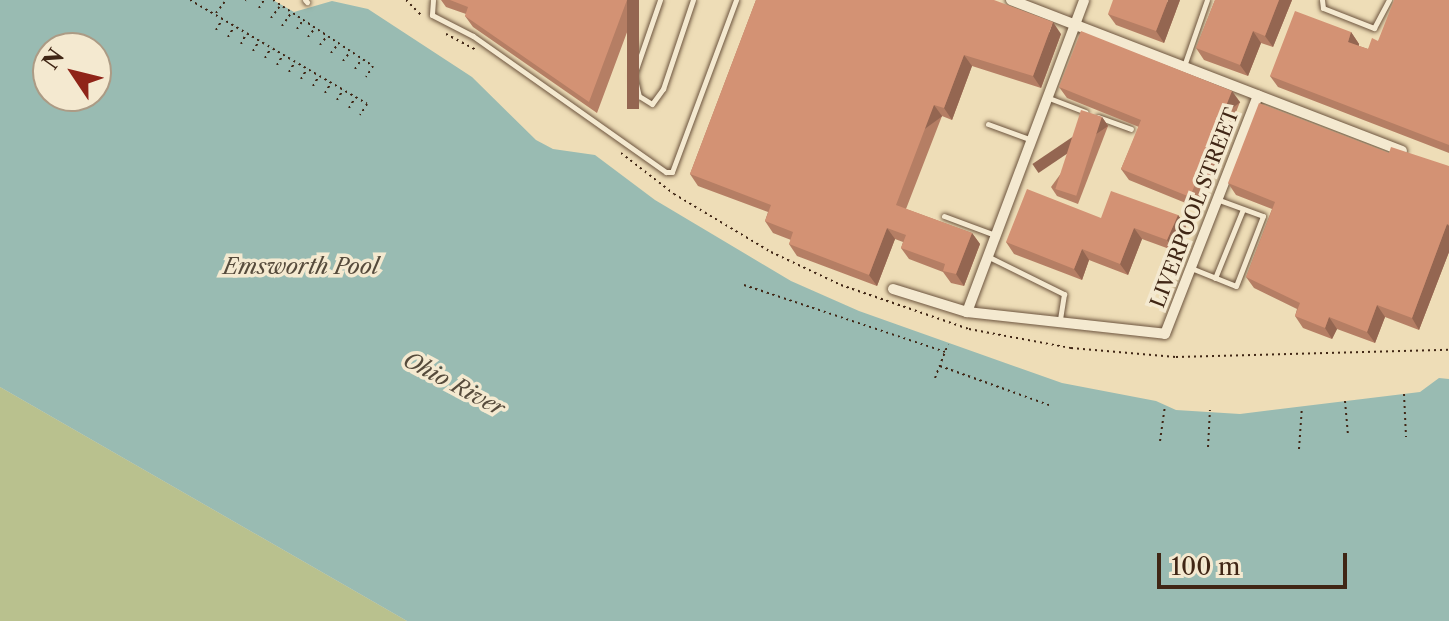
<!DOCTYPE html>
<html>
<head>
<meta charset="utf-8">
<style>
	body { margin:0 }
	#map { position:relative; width:1449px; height:621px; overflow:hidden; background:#eeddb7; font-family:"Libre Caslon Text",serif }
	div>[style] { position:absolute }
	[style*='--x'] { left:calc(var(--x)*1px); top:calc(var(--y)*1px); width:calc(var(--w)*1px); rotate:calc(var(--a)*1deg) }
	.green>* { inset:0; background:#b9c18e }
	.water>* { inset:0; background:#99bbb2 }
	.path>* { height:2px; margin-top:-1px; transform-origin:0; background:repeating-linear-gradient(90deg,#402615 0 2px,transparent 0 6px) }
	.roads { filter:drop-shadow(0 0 2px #6c543e) drop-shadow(0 0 2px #6c543e) }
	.service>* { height:5px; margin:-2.5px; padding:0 2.5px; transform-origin:2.5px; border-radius:2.5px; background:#f4e9d0 }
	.minor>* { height:10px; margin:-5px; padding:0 5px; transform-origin:5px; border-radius:5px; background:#f4e9d0 }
	.wall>* { inset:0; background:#b57e64 }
	.shaded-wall>* { inset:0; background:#946651; transform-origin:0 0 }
	.building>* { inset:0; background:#d39274; transform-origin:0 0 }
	span { translate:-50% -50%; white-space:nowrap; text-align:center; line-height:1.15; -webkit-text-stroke:7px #f4e9d0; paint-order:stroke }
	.street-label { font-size:20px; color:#402615 }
	.water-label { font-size:22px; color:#564b3c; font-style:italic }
	.north { position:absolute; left:32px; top:32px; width:80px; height:80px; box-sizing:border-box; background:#f4e9d0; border:2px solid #ac9b85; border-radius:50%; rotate:305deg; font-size:22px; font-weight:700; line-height:32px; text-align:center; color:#402615 }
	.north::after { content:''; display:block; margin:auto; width:28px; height:36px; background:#8f2418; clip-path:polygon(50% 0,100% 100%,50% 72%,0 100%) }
	.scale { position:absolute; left:1157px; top:553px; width:190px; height:36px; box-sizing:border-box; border:4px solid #402615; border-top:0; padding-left:10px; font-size:24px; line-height:28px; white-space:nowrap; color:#402615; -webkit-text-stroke:6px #f4e9d0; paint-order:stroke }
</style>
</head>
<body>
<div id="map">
	<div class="green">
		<div style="clip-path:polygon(0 387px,407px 621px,0 621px)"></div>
	</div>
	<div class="water">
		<div style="clip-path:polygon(evenodd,0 0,273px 0,294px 12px,332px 1px,368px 9px,472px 77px,536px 140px,553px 149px,595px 155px,655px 200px,791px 281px,859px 311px,1062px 383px,1156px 401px,1176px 410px,1240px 414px,1420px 392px,1439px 378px,1449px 379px,1449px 621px,407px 621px,0 387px,0 0,48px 48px,96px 48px,96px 96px,48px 96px,48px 48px)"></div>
	</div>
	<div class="path">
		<div style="--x:190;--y:0;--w:205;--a:30.4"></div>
		<div style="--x:367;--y:104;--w:13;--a:122"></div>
		<div style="--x:273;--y:0;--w:120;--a:33.4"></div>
		<div style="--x:373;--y:66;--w:13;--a:122"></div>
		<div style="--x:406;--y:0;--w:23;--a:45"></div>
		<div style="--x:245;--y:1;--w:1;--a:-45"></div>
		<div style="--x:259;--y:8;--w:9;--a:-58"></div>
		<div style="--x:216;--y:13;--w:16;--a:-52"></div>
		<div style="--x:271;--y:18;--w:15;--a:-53"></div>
		<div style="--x:282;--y:26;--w:16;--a:-55"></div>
		<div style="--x:297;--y:29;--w:11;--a:-56"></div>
		<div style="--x:216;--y:30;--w:12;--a:-59"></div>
		<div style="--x:446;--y:34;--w:34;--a:28"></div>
		<div style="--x:228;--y:37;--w:12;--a:-59"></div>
		<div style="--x:308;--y:37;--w:11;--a:-52"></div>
		<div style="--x:241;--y:44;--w:11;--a:-63"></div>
		<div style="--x:320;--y:45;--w:11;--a:-52"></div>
		<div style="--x:253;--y:51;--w:12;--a:-59"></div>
		<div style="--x:331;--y:53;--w:11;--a:-52"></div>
		<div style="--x:265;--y:58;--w:12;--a:-59"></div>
		<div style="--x:343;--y:61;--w:11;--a:-52"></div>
		<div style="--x:277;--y:65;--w:12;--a:-59"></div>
		<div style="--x:355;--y:69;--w:11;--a:-56"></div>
		<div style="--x:289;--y:72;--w:12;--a:-59"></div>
		<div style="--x:301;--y:79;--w:12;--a:-59"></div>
		<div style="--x:313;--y:86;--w:12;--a:-59"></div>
		<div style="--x:325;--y:93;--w:12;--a:-59"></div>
		<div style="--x:337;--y:100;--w:12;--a:-59"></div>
		<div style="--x:349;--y:108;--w:12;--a:-59"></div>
		<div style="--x:621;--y:153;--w:67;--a:37.7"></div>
		<div style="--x:674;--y:194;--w:113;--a:30.9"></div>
		<div style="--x:771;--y:252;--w:77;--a:25.2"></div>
		<div style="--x:841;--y:285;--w:135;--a:19"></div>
		<div style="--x:969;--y:329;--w:104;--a:10.6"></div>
		<div style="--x:1071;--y:348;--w:105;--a:4.9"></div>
		<div style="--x:1176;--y:357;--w:273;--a:-1.5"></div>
		<div style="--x:744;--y:285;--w:212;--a:18.4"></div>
		<div style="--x:940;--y:366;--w:116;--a:19.7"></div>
		<div style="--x:935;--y:378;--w:36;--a:-69"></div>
		<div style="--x:1404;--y:394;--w:43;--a:87.3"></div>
		<div style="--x:1345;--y:401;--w:36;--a:85"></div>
		<div style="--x:1160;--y:441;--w:36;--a:-82"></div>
		<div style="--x:1208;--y:447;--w:37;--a:-87"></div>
		<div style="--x:1299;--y:449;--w:39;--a:-86"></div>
	</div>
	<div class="roads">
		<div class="service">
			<div style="--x:305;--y:0;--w:3;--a:45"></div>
			<div style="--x:433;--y:0;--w:15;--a:94"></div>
			<div style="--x:432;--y:15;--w:46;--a:27.1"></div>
			<div style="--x:473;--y:36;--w:236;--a:35.2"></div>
			<div style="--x:666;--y:172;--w:6;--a:0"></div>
			<div style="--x:672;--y:172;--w:184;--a:-69.6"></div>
			<div style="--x:660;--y:0;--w:79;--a:109.1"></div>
			<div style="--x:634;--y:75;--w:22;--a:77"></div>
			<div style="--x:639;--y:96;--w:15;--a:32"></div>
			<div style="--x:652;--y:104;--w:19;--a:-54"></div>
			<div style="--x:663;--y:89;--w:94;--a:-71.4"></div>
			<div style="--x:1322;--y:0;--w:8;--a:83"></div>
			<div style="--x:1323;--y:8;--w:55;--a:21.4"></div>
			<div style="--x:1374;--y:28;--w:32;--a:-62"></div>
			<div style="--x:1184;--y:66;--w:70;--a:-70.8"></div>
			<div style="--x:1049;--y:98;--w:39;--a:21"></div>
			<div style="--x:1098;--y:117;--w:35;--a:20"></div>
			<div style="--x:988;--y:124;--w:47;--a:20"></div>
			<div style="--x:944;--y:216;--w:54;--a:20.4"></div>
			<div style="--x:989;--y:257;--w:84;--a:26.3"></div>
			<div style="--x:1064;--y:294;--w:30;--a:99"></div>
			<div style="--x:1191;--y:268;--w:48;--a:21.8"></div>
			<div style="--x:1236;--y:286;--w:75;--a:-68.9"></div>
			<div style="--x:1263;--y:216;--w:47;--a:-160"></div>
			<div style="--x:1215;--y:278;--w:74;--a:-67.9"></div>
		</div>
		<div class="minor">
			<div style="--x:1011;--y:0;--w:419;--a:21.1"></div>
			<div style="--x:893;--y:289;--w:77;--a:17.3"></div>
			<div style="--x:967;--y:312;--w:199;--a:6.3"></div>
			<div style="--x:1165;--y:334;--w:256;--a:-68.7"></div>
			<div style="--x:967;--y:312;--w:333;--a:-69.4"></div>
		</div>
	</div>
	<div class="wall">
		<div style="clip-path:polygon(441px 0,639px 0,597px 113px,473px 27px,465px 16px,466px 14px,446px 7px)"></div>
		<div style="clip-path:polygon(756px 0,1061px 34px,1041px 88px,972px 66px,952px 120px,942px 116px,906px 209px,972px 233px,980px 244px,964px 286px,951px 283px,943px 272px,909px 259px,901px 248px,903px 242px,895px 239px,877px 286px,797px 256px,789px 244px,791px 240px,773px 233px,765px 221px,768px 212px,698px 186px,690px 174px)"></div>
		<div style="clip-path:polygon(1180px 0,1164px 43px,1116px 25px,1108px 14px)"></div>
		<div style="clip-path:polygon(1215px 0,1292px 0,1273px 47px,1261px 43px,1248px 76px,1204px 60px,1196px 48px)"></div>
		<div style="clip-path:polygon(1449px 0,1449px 153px,1278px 87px,1270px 76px,1351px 32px,1359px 44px,1359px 46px,1368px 49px,1378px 41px)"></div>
		<div style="clip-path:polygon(1059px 87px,1240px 102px,1198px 208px,1129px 180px,1121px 169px,1139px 127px,1067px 98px)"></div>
		<div style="clip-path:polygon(1102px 117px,1108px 126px,1078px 204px,1057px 196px,1051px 187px)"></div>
		<div style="clip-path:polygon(1449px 166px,1449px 252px,1419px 330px,1385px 317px,1375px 343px,1337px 329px,1332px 339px,1303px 328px,1295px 316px,1297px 309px,1254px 288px,1246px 277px,1272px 209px,1236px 195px,1228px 183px)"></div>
		<div style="clip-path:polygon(1178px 215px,1186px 226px,1175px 251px,1142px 239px,1128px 275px,1089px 260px,1082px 280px,1014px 254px,1006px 242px,1101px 218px)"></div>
	</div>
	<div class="shaded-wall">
		<div style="left:627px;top:0;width:12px;height:109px"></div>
		<div style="clip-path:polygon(1168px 0,1180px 0,1164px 43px,1156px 31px)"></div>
		<div style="clip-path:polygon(1279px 0,1292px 0,1273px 47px,1265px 36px)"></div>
		<div style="clip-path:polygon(1053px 22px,1061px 34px,1041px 88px,1033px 76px)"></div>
		<div style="clip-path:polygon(1253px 31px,1261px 43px,1248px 76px,1240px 65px)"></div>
		<div style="clip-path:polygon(1351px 32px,1359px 44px,1356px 53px,1348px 42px)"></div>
		<div style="clip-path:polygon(964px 55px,972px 66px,952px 120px,944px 108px)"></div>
		<div style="left:1232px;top:91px;width:14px;height:114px;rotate:54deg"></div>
		<div style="left:934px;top:105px;width:14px;height:107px;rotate:54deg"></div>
		<div style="left:1102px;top:117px;width:11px;height:84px;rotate:56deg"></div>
		<div style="clip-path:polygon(1178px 215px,1186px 226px,1175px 251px,1167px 240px)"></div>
		<div style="clip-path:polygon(1447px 224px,1449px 226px,1449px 252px,1419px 330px,1412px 318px)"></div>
		<div style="clip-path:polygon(887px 228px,895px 239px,877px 286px,869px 275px)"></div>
		<div style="clip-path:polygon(1134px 228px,1142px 239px,1128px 275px,1120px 264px)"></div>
		<div style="clip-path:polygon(972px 233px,980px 244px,964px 286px,956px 274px)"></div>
		<div style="clip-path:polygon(1082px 249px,1089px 260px,1082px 280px,1074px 269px)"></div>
		<div style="clip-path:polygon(1377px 305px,1385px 317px,1375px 343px,1367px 332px)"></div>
		<div style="clip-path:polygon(1329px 317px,1337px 329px,1332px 339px,1325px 328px)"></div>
	</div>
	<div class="building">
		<div style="clip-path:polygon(450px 0,627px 0,589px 102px,465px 16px,468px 7px)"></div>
		<div style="clip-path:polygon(756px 0,994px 0,1053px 22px,1033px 76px,964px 55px,944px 108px,934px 105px,896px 205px,972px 233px,956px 274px,943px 271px,945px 264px,901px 248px,906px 235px,887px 228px,869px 275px,789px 244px,793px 232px,765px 221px,771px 205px,690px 174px)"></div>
		<div style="clip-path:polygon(1113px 0,1168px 0,1156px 31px,1108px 14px)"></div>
		<div style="clip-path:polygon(1215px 0,1279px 0,1265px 36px,1253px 31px,1240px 65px,1196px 48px)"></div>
		<div style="clip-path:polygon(1394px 0,1449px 0,1449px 145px,1270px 76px,1295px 11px,1351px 32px,1348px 42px,1368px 49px,1372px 38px,1378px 41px)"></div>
		<div style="clip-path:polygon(1081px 31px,1232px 91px,1190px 197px,1121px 169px,1141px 120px,1059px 87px)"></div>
		<div style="clip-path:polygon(1259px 103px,1389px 153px,1391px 147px,1449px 166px,1449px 225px,1447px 224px,1412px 318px,1377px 305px,1367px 332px,1329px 317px,1325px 328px,1295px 316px,1300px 303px,1246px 277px,1275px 202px,1228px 183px)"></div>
		<div style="left:1081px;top:110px;width:22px;height:83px;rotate:18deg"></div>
		<div style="clip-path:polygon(1027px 189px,1101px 218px,1111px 191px,1178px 215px,1167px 240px,1134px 228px,1120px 264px,1082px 249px,1074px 269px,1006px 242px)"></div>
	</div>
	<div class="street-label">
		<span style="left:1195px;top:208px;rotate:-69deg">LIVERPOOL STREET</span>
	</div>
	<div class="water-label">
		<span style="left:301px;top:267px">Emsworth Pool</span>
		<span style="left:454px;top:384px;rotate:28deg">Ohio River</span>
	</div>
	<div class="north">N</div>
	<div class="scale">100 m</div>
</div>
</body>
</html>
